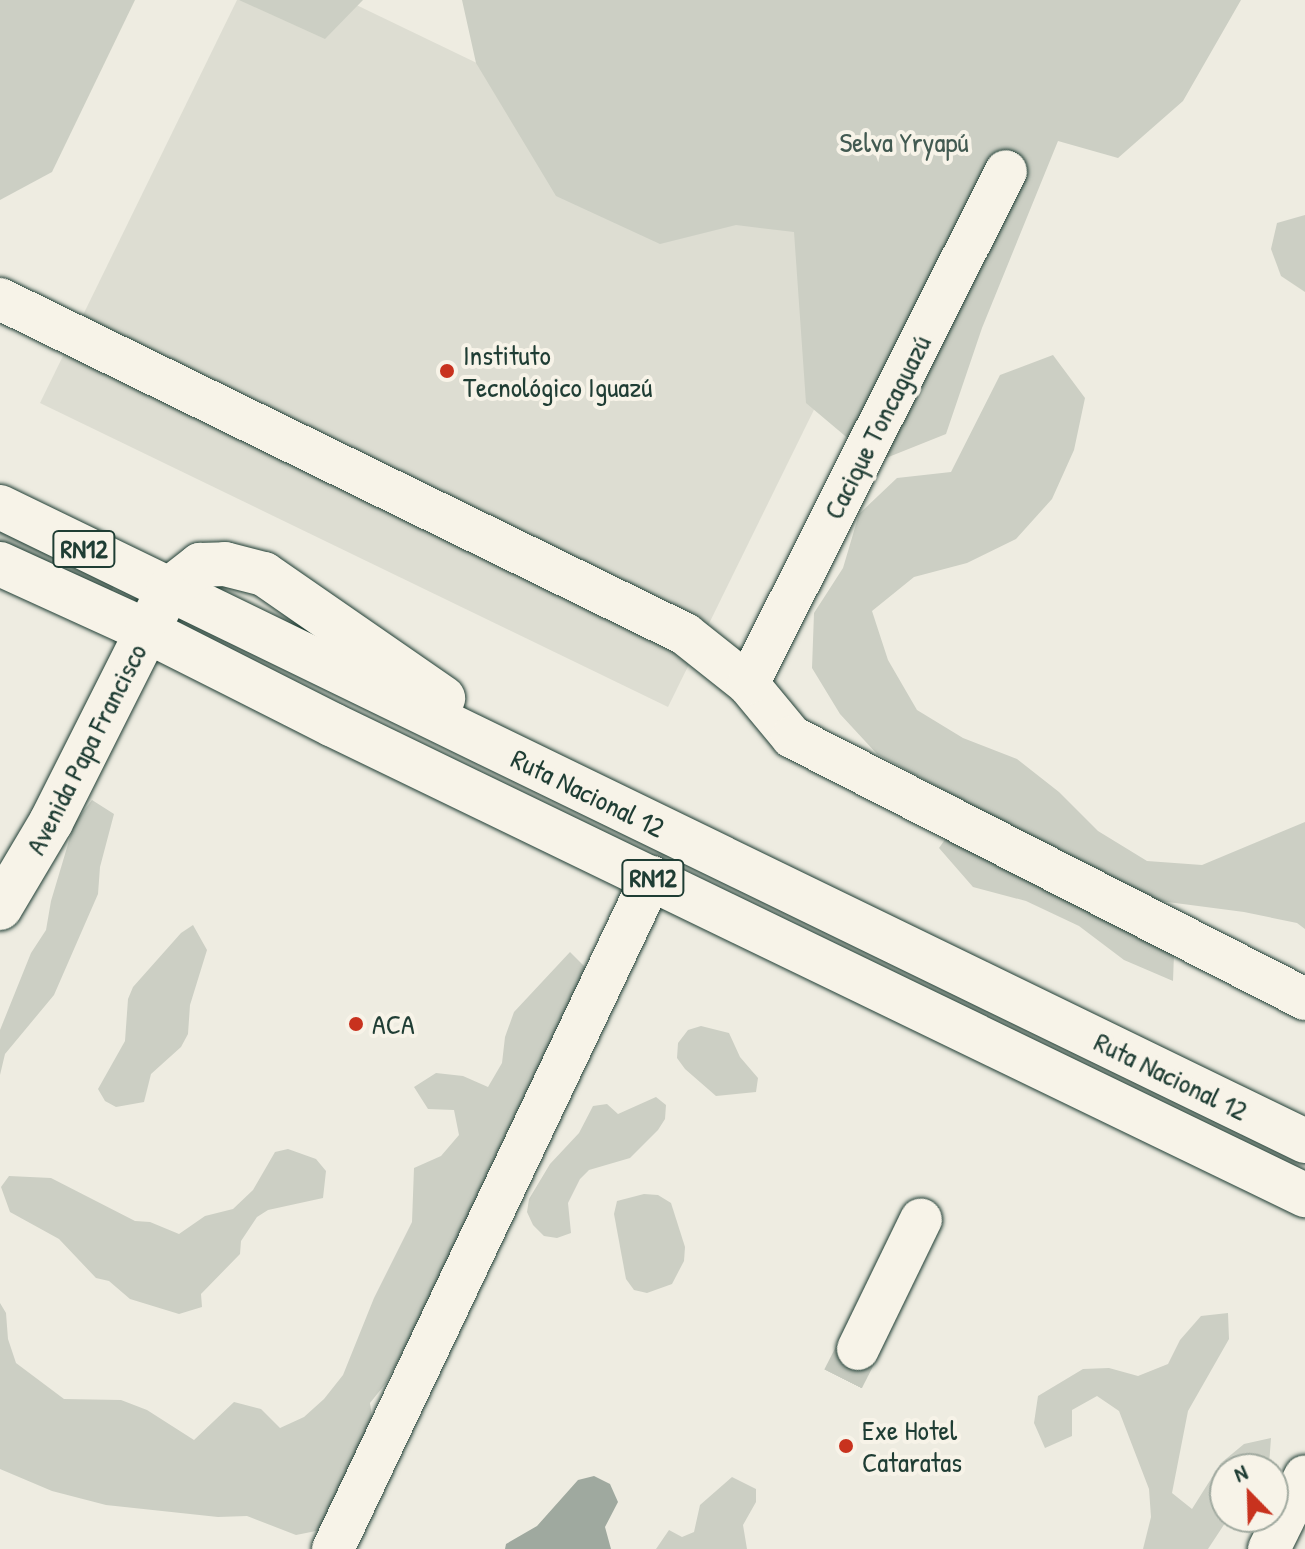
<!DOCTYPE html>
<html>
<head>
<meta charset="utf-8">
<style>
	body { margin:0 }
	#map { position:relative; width:1305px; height:1549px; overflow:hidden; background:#eeece1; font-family:"Patrick Hand",sans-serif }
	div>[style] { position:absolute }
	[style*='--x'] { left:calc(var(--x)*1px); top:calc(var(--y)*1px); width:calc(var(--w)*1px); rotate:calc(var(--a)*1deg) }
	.built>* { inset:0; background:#ddddd2 }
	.green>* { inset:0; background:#cccfc4 }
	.water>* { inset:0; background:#9fa99f }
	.minor-tunnel>* { height:42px; margin-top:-21px; transform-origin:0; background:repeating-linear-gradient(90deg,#c5c9be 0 42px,transparent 0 63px) }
	.roads { filter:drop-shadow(0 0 2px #1f3d34) drop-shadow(0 0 2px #1f3d34) }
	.minor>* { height:42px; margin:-21px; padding:0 21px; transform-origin:21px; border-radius:21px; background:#f7f3e8 }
	.major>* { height:44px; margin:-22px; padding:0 22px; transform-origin:22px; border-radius:22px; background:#f7f3e8 }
	.highway>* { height:44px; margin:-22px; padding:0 22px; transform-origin:22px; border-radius:22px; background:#f7f3e8 }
	.dots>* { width:22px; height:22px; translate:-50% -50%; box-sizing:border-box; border:4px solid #f7f3e8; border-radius:50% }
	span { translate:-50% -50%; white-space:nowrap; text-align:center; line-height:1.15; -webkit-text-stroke:8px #f7f3e8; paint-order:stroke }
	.shield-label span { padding:2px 6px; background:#f7f3e8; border:2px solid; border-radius:6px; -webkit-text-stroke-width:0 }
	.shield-label { font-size:26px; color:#1f3d34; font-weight:700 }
	.park-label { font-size:28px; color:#425a51 }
	.poi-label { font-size:28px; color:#1f3d34 }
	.left { translate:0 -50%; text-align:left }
	.street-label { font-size:28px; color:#1f3d34 }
	.north { position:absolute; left:1209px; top:1453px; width:80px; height:80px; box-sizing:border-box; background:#f7f3e8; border:2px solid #a1aaa0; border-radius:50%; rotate:337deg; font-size:22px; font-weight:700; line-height:32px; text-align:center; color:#1f3d34 }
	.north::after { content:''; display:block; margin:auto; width:28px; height:36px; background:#c8321e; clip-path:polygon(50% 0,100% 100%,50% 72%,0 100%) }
</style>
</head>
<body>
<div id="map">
	<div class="built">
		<div style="clip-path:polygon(237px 0,346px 0,887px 261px,668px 707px,40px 403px)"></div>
	</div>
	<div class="green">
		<div style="clip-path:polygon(0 0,135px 0,52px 172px,0 200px)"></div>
		<div style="clip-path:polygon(239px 0,363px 0,325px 39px)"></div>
		<div style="clip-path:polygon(462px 0,1241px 0,1183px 101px,1118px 158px,1058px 141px,982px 328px,946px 434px,876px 462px,806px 403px,794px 232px,736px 225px,660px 244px,556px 196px,476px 63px)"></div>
		<div style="clip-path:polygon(1305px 215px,1305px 292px,1281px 276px,1271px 249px,1277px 223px)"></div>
		<div style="clip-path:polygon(1053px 355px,1085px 398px,1074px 450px,1052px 499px,1016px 539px,967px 563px,914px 577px,872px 611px,888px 660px,917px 710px,963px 738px,1017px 759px,1059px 792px,1098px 831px,1147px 861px,1202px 865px,1305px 822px,1305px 929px,1297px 923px,1244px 912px,1137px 898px,1175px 927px,1173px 981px,1124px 960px,1079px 926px,1026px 901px,973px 887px,939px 848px,970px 804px,877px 754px,840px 714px,812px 668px,814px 613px,843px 568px,859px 514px,897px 478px,951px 472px,1000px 375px)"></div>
		<div style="clip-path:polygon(0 528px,116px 583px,108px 597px,0 548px)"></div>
		<div style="clip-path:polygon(92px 800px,114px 814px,100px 867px,98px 894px,54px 995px,5px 1054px,0 1075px,0 1030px,31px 953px,46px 930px,51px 901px,74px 824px)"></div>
		<div style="clip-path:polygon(193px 925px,207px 950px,190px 1005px,188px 1034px,181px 1047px,151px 1074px,144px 1102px,116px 1107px,105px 1101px,98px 1089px,125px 1041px,128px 999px,133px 987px,181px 933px)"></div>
		<div style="clip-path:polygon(570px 952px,590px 972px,412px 1335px,386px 1383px,370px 1403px,374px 1429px,321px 1530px,296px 1535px,247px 1516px,218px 1517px,106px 1505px,52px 1491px,0 1469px,0 1303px,6px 1313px,8px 1339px,16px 1363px,64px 1399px,121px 1400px,147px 1410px,194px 1440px,234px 1402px,261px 1409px,280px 1428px,304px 1417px,324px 1399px,343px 1375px,374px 1298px,412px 1222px,414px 1168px,441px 1156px,459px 1135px,454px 1110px,428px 1109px,414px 1087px,436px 1073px,463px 1076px,488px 1087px,502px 1063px,505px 1037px,514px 1012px)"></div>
		<div style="clip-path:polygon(701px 1026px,729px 1033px,740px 1057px,758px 1078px,756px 1092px,716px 1096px,685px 1069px,677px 1058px,678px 1043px,688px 1030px)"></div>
		<div style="clip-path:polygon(656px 1097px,666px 1105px,665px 1119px,658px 1130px,630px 1158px,589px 1170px,580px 1179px,568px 1203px,571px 1233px,557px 1238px,544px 1236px,533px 1225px,527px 1212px,529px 1199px,550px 1164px,579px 1133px,593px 1106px,607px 1104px,618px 1114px)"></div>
		<div style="clip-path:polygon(288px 1149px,316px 1159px,326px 1171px,323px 1198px,268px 1210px,257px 1217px,241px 1241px,240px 1254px,201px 1294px,202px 1307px,179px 1314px,130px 1299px,109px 1281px,96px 1278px,59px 1239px,10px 1212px,1px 1187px,9px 1176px,51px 1178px,135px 1221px,150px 1222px,179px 1234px,205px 1216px,233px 1209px,253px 1190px,275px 1152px)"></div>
		<div style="clip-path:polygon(644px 1194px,658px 1195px,671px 1203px,685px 1247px,684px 1261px,672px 1284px,647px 1293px,634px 1290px,626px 1279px,614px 1214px,617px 1201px)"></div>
		<div style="clip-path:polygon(1228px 1313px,1229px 1339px,1188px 1411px,1172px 1493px,1192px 1509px,1221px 1463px,1244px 1444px,1271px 1438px,1269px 1465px,1266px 1469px,1225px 1469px,1225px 1517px,1229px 1517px,1208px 1549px,1143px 1549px,1151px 1517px,1149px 1489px,1119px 1411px,1097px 1396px,1072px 1410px,1072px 1436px,1045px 1448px,1034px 1423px,1038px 1396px,1083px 1369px,1109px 1368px,1138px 1376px,1168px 1364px,1180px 1340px,1201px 1316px)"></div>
		<div style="clip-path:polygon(732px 1477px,756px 1489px,756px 1502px,743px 1525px,747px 1549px,656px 1549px,669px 1530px,682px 1537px,694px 1532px,700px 1505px)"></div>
	</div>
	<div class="water">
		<div style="clip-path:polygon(594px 1476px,610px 1484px,618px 1502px,605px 1527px,611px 1549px,505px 1549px,506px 1544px,537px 1526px,578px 1480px)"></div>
	</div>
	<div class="minor-tunnel">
		<div style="--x:843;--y:1379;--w:34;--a:-63"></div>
	</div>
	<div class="roads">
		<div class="minor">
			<div style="--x:0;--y:299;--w:763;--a:26.06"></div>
			<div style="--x:685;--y:634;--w:80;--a:38.4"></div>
			<div style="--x:748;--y:684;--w:69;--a:50.3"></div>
			<div style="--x:792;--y:737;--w:576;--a:27.05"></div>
			<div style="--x:748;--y:684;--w:574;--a:-63.3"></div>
			<div style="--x:858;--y:1349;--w:144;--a:-64.1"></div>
			<div style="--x:333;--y:1549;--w:744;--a:-64.61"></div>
			<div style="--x:1269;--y:1549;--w:81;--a:-63.7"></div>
		</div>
		<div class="major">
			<div style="--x:0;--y:908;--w:100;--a:-59.3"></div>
			<div style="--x:51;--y:822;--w:214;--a:-63.3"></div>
		</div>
		<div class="highway">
			<div style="--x:0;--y:507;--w:1451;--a:25.91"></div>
			<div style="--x:0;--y:564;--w:162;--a:24.5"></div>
			<div style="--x:147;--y:631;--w:208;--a:26.8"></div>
			<div style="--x:333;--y:725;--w:1080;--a:25.81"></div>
			<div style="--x:157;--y:612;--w:25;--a:-63"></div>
			<div style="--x:168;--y:590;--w:41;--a:-38"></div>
			<div style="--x:200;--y:565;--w:25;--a:-2"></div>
			<div style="--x:225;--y:564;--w:40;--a:14.4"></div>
			<div style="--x:264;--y:574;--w:218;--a:34.7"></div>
		</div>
	</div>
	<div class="dots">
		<div style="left:447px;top:371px;background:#c8321e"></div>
		<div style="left:356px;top:1024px;background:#c8321e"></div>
		<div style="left:846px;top:1446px;background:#c8321e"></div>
	</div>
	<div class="shield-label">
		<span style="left:84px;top:549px">RN12</span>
		<span style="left:653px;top:878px">RN12</span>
	</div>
	<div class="park-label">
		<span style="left:904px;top:142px">Selva Yryapú</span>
	</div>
	<div class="poi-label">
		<span class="left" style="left:463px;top:371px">Instituto<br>Tecnológico Iguazú</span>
		<span class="left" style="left:372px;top:1024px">ACA</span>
		<span class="left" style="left:862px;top:1446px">Exe Hotel<br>Cataratas</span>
	</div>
	<div class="street-label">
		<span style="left:877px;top:427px;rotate:-63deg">Cacique Toncaguazú</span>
		<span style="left:86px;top:749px;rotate:-63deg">Avenida Papa Francisco</span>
		<span style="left:588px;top:793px;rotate:26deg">Ruta Nacional 12</span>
		<span style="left:1171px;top:1076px;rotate:26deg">Ruta Nacional 12</span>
	</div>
	<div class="north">N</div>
</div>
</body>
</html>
